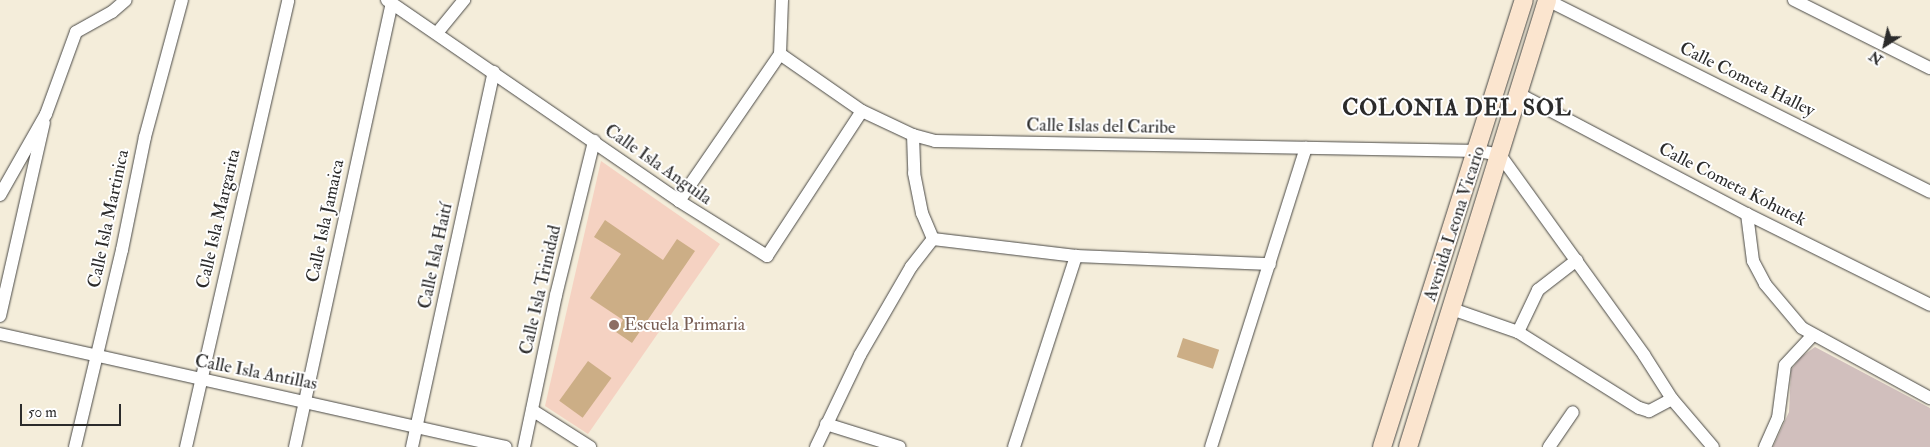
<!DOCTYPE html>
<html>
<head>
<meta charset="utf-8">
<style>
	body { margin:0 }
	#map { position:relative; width:1930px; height:447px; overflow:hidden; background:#f4edda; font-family:"IM FELL Double Pica",serif }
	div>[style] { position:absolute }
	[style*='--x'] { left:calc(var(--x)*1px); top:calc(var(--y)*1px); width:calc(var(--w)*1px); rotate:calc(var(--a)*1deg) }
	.built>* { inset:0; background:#f5d2c2 }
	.industrial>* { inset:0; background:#d1bfbd }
	.building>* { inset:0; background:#ccae86; transform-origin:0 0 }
	.roads { filter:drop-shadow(0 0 1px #494845) drop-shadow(0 0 1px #494845) }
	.street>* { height:12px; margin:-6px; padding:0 6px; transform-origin:6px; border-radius:6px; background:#fff }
	.secondary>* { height:18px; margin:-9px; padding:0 9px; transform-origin:9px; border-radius:9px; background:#fbe5cf }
	.dots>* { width:14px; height:14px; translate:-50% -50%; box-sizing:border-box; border:2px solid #fff; border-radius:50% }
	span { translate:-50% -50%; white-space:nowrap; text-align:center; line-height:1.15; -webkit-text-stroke:4px #fff; paint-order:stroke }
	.street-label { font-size:18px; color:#2b2b2b }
	.education-label { font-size:18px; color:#785e54 }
	.left { translate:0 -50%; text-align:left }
	.district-label { font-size:22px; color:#2b2b2b; font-weight:700; letter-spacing:1px }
	.north { position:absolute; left:1860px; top:20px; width:50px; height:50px; -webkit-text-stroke:4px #fff; paint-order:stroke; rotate:215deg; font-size:14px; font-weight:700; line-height:20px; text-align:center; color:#2b2b2b }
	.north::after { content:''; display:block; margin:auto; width:18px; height:22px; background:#2b2b2b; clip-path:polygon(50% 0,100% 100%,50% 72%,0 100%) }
	.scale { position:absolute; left:20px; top:404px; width:101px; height:22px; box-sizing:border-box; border:2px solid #2b2b2b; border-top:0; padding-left:6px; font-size:15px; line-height:18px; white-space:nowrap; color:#2b2b2b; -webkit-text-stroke:4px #fff; paint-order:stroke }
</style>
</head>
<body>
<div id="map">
	<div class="built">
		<div style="clip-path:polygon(601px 161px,720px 244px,588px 434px,545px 406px)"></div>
	</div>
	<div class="industrial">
		<div style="clip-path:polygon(1815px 347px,1930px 408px,1930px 447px,1773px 447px,1789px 412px,1791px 370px,1801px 357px)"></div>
	</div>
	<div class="building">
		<div style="clip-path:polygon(605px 220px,663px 260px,677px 239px,695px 251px,632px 343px,616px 332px,623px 320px,590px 298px,621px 254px,594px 237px)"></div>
		<div style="left:1183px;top:338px;width:38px;height:20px;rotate:18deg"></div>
		<div style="left:588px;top:361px;width:29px;height:49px;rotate:36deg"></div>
	</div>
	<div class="roads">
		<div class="street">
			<div style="--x:387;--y:0;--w:354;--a:34.5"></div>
			<div style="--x:679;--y:201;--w:104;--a:32"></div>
			<div style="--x:767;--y:256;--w:173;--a:-56.8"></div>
			<div style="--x:782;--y:0;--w:54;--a:92.1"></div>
			<div style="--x:780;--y:54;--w:100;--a:34.8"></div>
			<div style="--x:862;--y:111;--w:56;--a:25.2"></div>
			<div style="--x:913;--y:135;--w:23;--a:15"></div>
			<div style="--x:935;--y:141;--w:544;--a:1.05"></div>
			<div style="--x:1479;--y:151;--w:21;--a:11"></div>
			<div style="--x:1500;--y:155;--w:246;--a:54.2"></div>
			<div style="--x:1644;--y:355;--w:52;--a:57.5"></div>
			<div style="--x:1672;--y:399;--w:26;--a:152"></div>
			<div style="--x:1649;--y:411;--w:10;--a:-163"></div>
			<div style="--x:1639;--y:408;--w:143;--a:-147.9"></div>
			<div style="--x:1518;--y:332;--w:70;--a:-160.8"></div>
			<div style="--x:1547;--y:0;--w:428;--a:26.6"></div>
			<div style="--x:1794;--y:0;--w:152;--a:26.6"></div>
			<div style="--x:437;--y:33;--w:43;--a:-50.7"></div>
			<div style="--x:1519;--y:94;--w:258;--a:27.8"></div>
			<div style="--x:1747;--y:214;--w:204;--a:26.4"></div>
			<div style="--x:913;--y:135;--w:38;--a:88"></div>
			<div style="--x:914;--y:173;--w:41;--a:78.7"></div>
			<div style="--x:922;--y:213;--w:28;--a:67"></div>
			<div style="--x:0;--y:195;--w:93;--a:-60.4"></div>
			<div style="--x:46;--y:114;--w:87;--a:-69.9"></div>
			<div style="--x:76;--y:32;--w:41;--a:-29.1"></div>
			<div style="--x:112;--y:12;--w:18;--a:-41"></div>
			<div style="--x:679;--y:201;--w:178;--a:-55.5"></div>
			<div style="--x:1747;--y:214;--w:47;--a:82.7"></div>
			<div style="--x:1753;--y:261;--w:26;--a:62"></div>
			<div style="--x:1765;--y:284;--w:57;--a:49.9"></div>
			<div style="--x:1802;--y:328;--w:146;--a:28.7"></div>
			<div style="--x:933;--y:239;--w:144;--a:6.8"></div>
			<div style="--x:1076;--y:256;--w:194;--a:2.4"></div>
			<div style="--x:0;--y:316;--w:198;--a:-77.2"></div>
			<div style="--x:1518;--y:332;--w:47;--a:-64.5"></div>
			<div style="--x:1538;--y:290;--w:49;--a:-37.6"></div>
			<div style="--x:0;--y:334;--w:518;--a:12.59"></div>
			<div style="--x:1672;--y:399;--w:63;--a:49.5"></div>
			<div style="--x:532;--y:410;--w:69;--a:32.5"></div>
			<div style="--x:826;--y:424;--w:77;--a:17.3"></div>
			<div style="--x:75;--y:447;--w:203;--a:-76.6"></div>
			<div style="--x:122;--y:250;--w:115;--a:-78.5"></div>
			<div style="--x:145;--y:137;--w:142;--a:-74.9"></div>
			<div style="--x:186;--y:447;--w:458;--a:-77.1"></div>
			<div style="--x:295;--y:447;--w:454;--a:-77.7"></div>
			<div style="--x:412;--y:447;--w:384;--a:-77.7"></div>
			<div style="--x:524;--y:447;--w:155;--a:-78.1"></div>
			<div style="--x:556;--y:295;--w:159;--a:-76.1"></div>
			<div style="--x:816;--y:447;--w:102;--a:-64.4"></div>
			<div style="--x:860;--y:355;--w:102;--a:-59.9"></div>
			<div style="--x:911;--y:267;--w:36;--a:-52"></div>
			<div style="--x:1014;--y:447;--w:201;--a:-72"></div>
			<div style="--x:1211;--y:447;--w:314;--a:-72.4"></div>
			<div style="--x:1549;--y:447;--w:42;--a:-55.6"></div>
			<div style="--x:1765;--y:447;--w:32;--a:-66"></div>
			<div style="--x:1778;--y:418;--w:53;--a:-82.5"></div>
			<div style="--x:1785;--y:365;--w:41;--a:-47"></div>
		</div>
		<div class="secondary">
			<div style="--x:1382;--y:447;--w:469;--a:-72.4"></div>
			<div style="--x:1408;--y:447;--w:468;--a:-72.7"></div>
		</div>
	</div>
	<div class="dots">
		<div style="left:614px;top:325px;background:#8d6e63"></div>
	</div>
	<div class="street-label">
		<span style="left:1747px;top:80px;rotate:26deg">Calle Cometa Halley</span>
		<span style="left:1101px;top:127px;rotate:1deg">Calle Islas del Caribe</span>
		<span style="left:658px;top:165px;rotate:35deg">Calle Isla Anguila</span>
		<span style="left:1732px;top:185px;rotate:27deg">Calle Cometa Kohutek</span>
		<span style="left:109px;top:219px;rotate:-78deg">Calle Isla Martinica</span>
		<span style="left:219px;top:219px;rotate:-77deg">Calle Isla Margarita</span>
		<span style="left:326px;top:221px;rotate:-78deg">Calle Isla Jamaica</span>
		<span style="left:1455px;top:224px;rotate:-72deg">Avenida Leona Vicario</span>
		<span style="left:436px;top:256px;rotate:-78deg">Calle Isla Haití</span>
		<span style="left:541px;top:290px;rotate:-77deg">Calle Isla Trinidad</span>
		<span style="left:256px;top:373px;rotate:11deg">Calle Isla Antillas</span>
	</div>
	<div class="education-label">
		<span class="left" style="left:624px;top:325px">Escuela Primaria</span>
	</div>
	<div class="district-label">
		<span style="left:1457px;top:109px">COLONIA DEL SOL</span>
	</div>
	<div class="north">N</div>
	<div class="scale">50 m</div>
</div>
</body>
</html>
